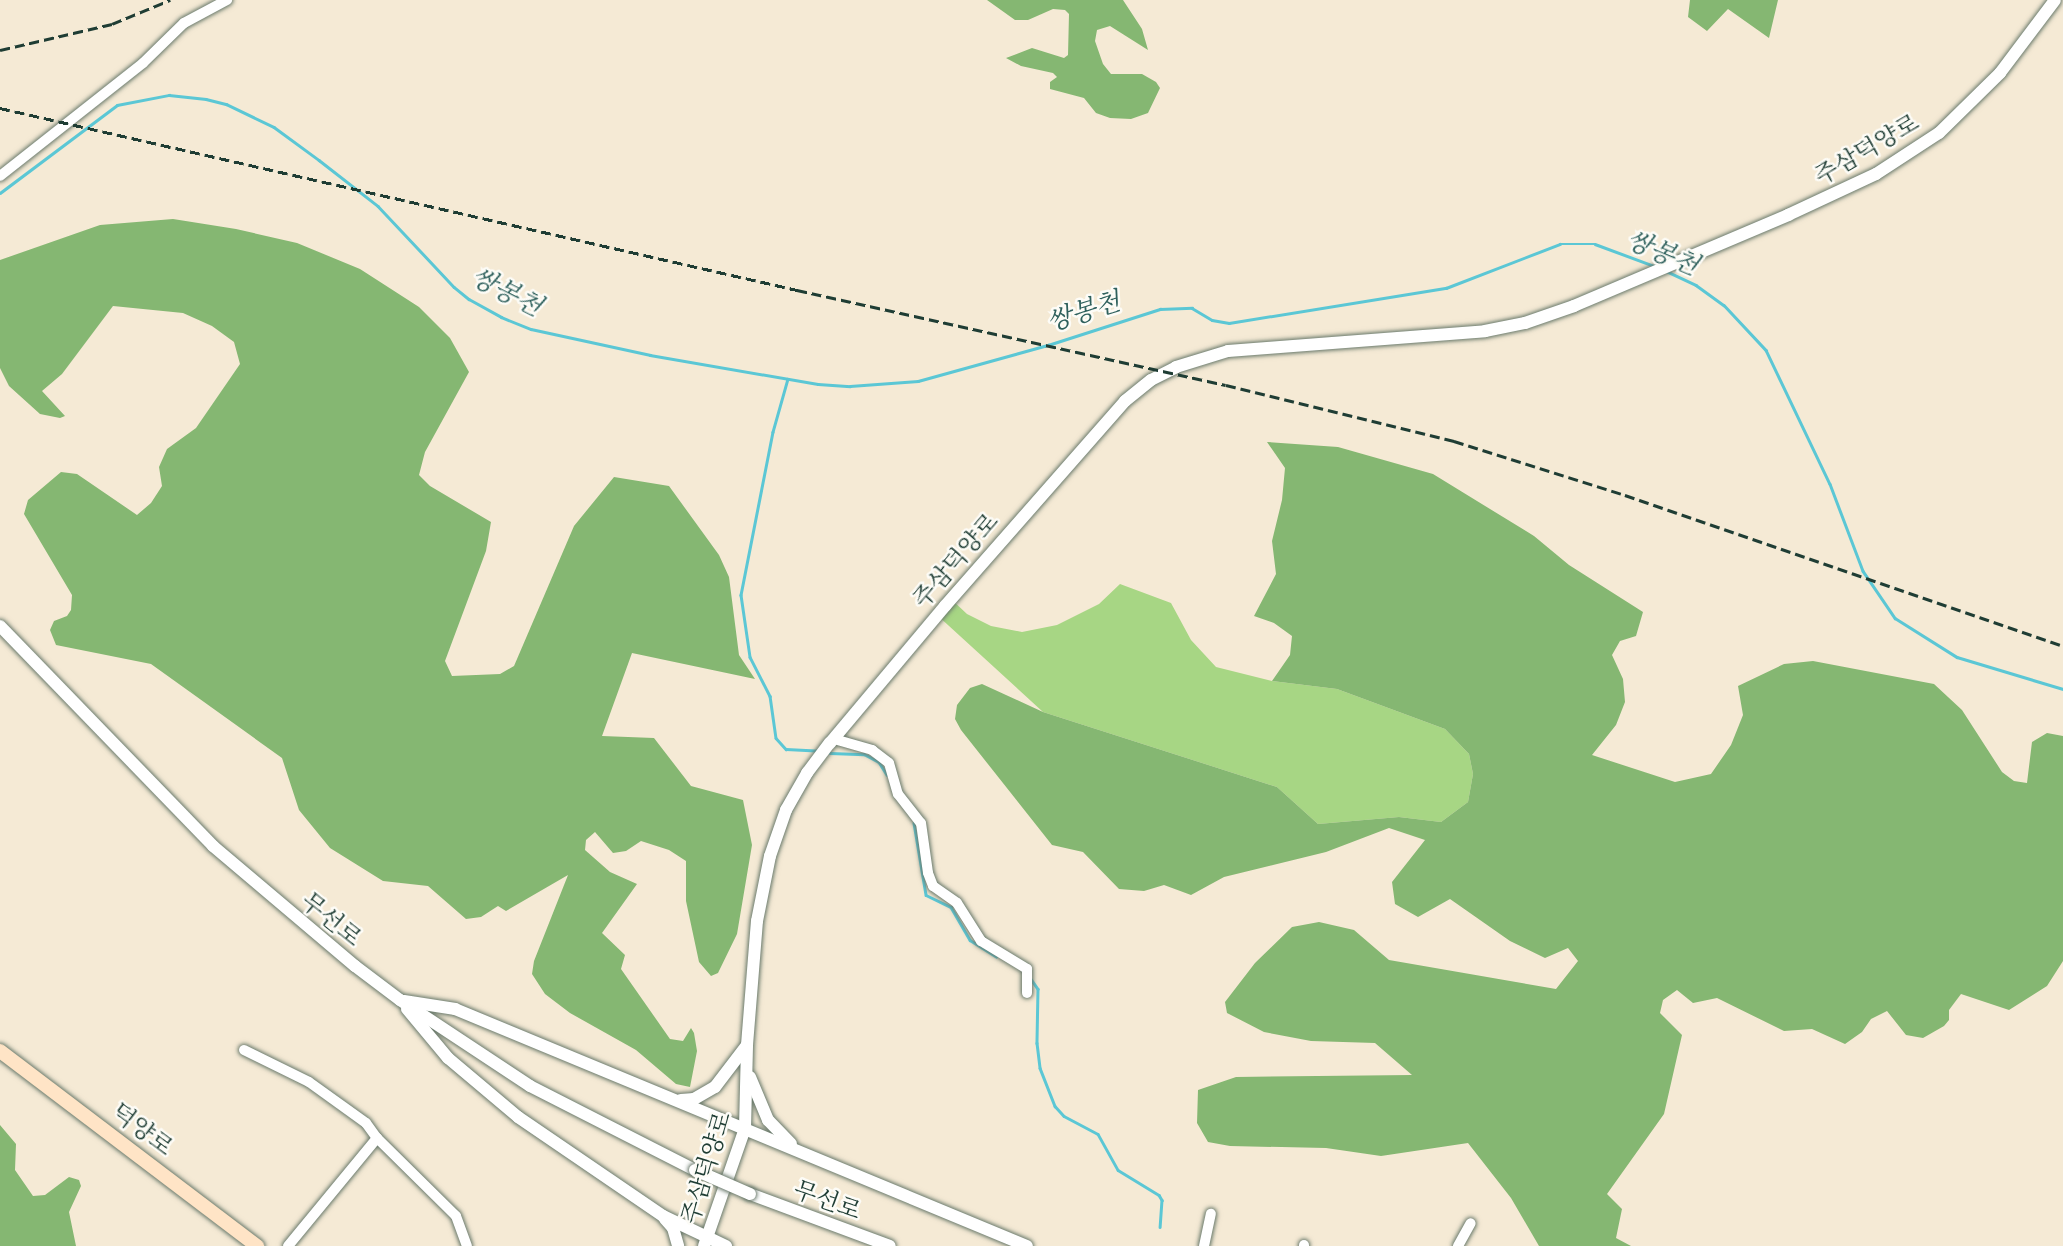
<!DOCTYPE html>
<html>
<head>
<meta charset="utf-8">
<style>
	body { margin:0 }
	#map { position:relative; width:2063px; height:1246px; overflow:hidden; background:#f5ead5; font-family:"IM FELL Double Pica","Noto Serif KR",serif }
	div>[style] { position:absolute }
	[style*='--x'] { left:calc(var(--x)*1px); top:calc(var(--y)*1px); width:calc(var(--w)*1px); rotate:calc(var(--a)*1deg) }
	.green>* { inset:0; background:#a7d684 }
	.forest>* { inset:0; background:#85b772 }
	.stream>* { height:2.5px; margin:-1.25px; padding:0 1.25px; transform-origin:1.25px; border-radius:1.25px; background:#5bc7d5 }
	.roads { filter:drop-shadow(0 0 2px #6a7a6c) drop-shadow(0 0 2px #6a7a6c) }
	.minor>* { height:10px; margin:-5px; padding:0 5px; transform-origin:5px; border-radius:5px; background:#fff }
	.tertiary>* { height:12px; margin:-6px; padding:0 6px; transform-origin:6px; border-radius:6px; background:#fff }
	.secondary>* { height:14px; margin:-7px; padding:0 7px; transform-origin:7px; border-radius:7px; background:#ffe4c6 }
	.rail>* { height:2.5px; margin-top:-1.25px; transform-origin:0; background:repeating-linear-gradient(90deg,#1f3d34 0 10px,transparent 0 15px) }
	.bridges { filter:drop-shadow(0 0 2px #6a7a6c) drop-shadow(0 0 2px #6a7a6c) }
	.tertiary-bridge>* { height:12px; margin:-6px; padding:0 6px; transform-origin:6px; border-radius:6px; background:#fff }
	span { translate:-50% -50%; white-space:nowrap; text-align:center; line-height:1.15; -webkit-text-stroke:5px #fdfcf7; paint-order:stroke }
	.street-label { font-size:24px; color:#1f3d34 }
	.water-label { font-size:26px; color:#2e605c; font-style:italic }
</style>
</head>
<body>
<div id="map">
	<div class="green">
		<div style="clip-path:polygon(1120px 584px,1171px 603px,1191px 640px,1216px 667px,1272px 681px,1337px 689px,1445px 729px,1469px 754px,1473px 774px,1468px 802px,1441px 822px,1399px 817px,1318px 824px,1277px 787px,1043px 712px,937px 615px,951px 599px,967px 614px,991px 626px,1022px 632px,1057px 625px,1099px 604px)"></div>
	</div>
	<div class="forest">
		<div style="clip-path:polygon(987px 0,1123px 0,1142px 29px,1148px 50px,1110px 26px,1097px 30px,1095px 41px,1103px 64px,1111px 74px,1142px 74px,1156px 82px,1160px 88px,1148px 113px,1131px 119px,1110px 118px,1096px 113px,1084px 98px,1050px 89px,1050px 82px,1057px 77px,1053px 73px,1021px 66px,1006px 58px,1032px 48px,1064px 58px,1068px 55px,1069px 14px,1065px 10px,1053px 9px,1028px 20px,1015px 20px)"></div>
		<div style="clip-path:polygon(1690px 0,1778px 0,1769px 38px,1728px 9px,1707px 31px,1688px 17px)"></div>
		<div style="clip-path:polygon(173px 219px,236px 229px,297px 243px,360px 269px,419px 307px,450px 338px,469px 372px,425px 452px,419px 475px,430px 486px,491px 522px,486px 551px,445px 661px,452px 676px,500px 674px,514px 666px,574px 526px,614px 477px,669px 486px,719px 555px,729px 577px,739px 655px,755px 679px,632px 653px,602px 736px,654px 738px,691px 786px,743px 800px,752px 845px,737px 934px,718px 973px,711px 976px,699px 962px,686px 901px,686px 861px,669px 850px,641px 841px,626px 851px,613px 853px,595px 832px,586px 840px,585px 850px,610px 872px,637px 884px,602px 933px,625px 955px,621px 969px,670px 1039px,683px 1041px,691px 1028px,694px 1033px,697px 1051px,690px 1087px,676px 1084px,636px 1050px,570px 1013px,545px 994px,532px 974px,534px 961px,568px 875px,506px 911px,498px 906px,481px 917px,466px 919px,428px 886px,383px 881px,330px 848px,299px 810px,282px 758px,151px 664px,56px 645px,50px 630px,54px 621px,67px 616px,71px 610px,72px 595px,24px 514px,28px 500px,61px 472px,77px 474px,137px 515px,151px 503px,162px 486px,159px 467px,167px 449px,196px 428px,240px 364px,234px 342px,212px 326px,183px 313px,113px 306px,62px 374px,42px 391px,65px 416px,60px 418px,40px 414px,9px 386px,0 368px,0 260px,100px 225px)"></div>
		<div style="clip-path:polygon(1267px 442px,1338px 447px,1433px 474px,1534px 536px,1569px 565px,1643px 612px,1636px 636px,1620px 641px,1612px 655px,1623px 679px,1625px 702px,1616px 725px,1592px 755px,1675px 782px,1711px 774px,1731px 745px,1743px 715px,1738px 686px,1784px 664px,1813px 661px,1934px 684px,1962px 710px,2002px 772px,2014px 781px,2027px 783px,2032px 742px,2047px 733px,2063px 736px,2063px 961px,2047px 986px,2009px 1010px,1961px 994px,1949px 1010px,1949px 1020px,1944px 1026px,1923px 1038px,1906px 1035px,1887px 1011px,1871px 1019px,1862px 1032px,1845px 1044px,1812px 1029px,1784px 1031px,1717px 998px,1693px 1003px,1677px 990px,1663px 1000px,1660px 1013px,1682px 1035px,1664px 1114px,1607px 1194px,1622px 1209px,1616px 1238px,1631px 1246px,1539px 1246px,1511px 1198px,1468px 1143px,1381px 1156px,1326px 1148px,1230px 1146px,1208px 1142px,1197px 1123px,1198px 1090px,1236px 1077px,1412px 1075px,1375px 1043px,1311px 1041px,1264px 1032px,1227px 1013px,1225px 1002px,1255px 963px,1292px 927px,1319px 922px,1354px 930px,1389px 960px,1556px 989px,1578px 961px,1568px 948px,1545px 958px,1510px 941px,1450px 899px,1418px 917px,1395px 904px,1392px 882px,1425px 840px,1389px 828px,1326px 852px,1224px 877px,1191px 895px,1164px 885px,1144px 891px,1119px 889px,1083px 852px,1052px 845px,961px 730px,955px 719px,957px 705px,970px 688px,982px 684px,1043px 712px,1277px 787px,1318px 824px,1399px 817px,1441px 822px,1468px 802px,1473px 774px,1469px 754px,1445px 729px,1337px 689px,1272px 681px,1290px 655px,1292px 636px,1274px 623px,1254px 616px,1276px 574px,1272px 541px,1282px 500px,1285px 468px)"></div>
		<div style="clip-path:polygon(0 1125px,16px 1144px,15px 1170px,33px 1196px,45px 1195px,69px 1177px,79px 1180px,81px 1186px,69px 1212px,76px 1246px,0 1246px)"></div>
	</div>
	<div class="stream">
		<div style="--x:0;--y:193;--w:146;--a:-36.9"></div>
		<div style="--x:117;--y:105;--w:53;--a:-10.9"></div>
		<div style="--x:169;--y:95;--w:37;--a:6"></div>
		<div style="--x:206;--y:99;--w:21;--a:14"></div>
		<div style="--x:226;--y:104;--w:53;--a:25.6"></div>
		<div style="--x:274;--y:127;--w:56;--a:36.3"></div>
		<div style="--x:319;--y:160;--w:75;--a:37.9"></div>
		<div style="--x:378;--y:206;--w:111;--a:46.8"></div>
		<div style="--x:454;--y:287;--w:19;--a:39"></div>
		<div style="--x:469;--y:299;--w:37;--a:29"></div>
		<div style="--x:501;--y:317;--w:32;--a:22"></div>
		<div style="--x:531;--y:329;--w:122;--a:12.3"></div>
		<div style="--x:650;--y:355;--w:170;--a:9.8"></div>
		<div style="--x:818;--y:384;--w:32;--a:4"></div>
		<div style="--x:850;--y:386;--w:68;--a:-4.2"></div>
		<div style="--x:918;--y:381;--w:135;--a:-15.5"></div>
		<div style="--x:1048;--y:345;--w:118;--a:-17.8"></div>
		<div style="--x:1160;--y:309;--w:32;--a:-2"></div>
		<div style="--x:1192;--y:308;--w:23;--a:31"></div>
		<div style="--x:1212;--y:320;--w:17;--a:10"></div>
		<div style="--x:1229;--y:323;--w:220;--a:-9.2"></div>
		<div style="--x:1446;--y:288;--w:122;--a:-21.1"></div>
		<div style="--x:1560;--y:244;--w:35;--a:0"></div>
		<div style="--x:1595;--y:244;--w:66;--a:20.4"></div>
		<div style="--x:1666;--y:271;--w:33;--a:25"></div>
		<div style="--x:1696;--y:285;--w:34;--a:36"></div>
		<div style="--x:1724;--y:305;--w:62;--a:47"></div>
		<div style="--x:1766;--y:350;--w:148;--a:64.5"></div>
		<div style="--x:1830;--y:484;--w:93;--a:69.2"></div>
		<div style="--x:1863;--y:571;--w:57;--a:55.8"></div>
		<div style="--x:1895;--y:618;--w:73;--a:32.2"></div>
		<div style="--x:1957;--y:657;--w:111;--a:16.8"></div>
		<div style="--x:788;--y:379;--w:55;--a:105.8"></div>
		<div style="--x:773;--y:432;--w:166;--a:101.1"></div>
		<div style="--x:741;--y:595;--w:63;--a:81.7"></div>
		<div style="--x:750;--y:657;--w:44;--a:62.9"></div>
		<div style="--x:770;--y:696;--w:42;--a:81.9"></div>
		<div style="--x:776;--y:738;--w:15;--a:48"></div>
		<div style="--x:786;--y:749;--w:34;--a:3"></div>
		<div style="--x:830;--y:753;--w:34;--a:2"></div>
		<div style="--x:864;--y:754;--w:17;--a:28"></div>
		<div style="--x:879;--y:762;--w:15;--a:58"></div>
		<div style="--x:914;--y:823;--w:73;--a:80.5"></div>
		<div style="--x:926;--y:895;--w:28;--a:26"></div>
		<div style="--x:951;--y:907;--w:38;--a:60"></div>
		<div style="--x:970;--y:940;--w:31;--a:32"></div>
		<div style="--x:1031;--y:979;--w:12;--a:55"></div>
		<div style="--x:1038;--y:989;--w:54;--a:91.1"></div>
		<div style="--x:1037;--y:1043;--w:25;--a:83"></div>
		<div style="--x:1040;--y:1068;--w:41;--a:68.5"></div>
		<div style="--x:1055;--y:1106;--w:13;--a:48"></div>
		<div style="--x:1064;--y:1116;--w:38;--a:28"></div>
		<div style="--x:1098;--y:1134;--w:41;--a:60.9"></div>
		<div style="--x:1118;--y:1170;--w:48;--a:31.4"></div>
		<div style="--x:1159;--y:1195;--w:6;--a:59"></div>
		<div style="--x:1162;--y:1200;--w:27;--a:94"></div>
	</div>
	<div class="roads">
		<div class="minor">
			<div style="--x:0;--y:176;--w:182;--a:-38.3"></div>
			<div style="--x:143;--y:63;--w:57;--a:-44.3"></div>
			<div style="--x:184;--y:23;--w:49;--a:-28.1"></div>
			<div style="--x:834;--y:739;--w:40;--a:16"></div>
			<div style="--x:872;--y:750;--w:21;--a:37"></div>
			<div style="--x:889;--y:763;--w:32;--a:74"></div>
			<div style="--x:898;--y:794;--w:37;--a:52"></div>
			<div style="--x:921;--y:823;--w:50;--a:82"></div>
			<div style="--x:928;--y:873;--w:14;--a:69"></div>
			<div style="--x:933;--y:886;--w:29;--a:35"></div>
			<div style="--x:957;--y:903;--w:45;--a:57.7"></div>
			<div style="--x:981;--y:941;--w:54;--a:31.3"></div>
			<div style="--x:1027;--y:969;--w:24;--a:90"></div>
			<div style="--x:244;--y:1050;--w:72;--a:26.2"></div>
			<div style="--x:309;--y:1082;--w:70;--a:35.7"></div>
			<div style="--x:366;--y:1123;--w:19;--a:54"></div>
			<div style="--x:377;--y:1138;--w:111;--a:44.6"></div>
			<div style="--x:456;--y:1216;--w:32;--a:70"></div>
			<div style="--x:288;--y:1246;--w:140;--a:-50.5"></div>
			<div style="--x:1204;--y:1246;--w:33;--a:-78"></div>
			<div style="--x:1304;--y:1246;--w:1;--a:-90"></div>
			<div style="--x:1458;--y:1246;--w:26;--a:-61"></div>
		</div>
		<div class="tertiary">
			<div style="--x:0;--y:626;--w:306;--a:45.9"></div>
			<div style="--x:213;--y:846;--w:186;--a:40.2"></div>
			<div style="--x:355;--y:966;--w:56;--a:37.1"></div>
			<div style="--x:400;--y:1000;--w:156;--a:33.5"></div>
			<div style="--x:530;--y:1086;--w:185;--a:27"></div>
			<div style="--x:404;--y:1001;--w:52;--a:8.9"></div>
			<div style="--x:455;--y:1009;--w:619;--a:22.51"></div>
			<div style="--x:407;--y:1009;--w:64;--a:50.1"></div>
			<div style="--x:448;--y:1058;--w:92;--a:40.1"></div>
			<div style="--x:518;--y:1117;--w:176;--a:34.3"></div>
			<div style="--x:663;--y:1216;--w:70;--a:25.5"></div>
			<div style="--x:750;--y:1077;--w:47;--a:67.3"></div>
			<div style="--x:768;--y:1120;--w:33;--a:46"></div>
			<div style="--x:681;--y:1100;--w:13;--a:-4"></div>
			<div style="--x:694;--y:1099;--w:24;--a:-30"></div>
			<div style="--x:715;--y:1087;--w:53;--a:-52.7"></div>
			<div style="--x:750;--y:1194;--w:149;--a:20.4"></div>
			<div style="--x:665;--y:1219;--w:12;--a:48"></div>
			<div style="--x:673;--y:1228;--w:19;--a:74"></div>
			<div style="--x:704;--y:1246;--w:125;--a:-70.8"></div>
			<div style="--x:745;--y:1128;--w:83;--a:-88.6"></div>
			<div style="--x:747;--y:1045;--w:124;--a:-85.4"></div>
			<div style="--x:757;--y:921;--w:66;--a:-78.7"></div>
			<div style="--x:770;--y:856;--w:49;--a:-70.8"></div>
			<div style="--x:786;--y:810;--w:43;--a:-60.4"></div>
			<div style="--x:807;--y:773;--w:38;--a:-53"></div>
			<div style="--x:830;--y:743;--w:179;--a:-50"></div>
			<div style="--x:945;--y:606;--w:273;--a:-48.7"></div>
			<div style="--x:1125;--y:401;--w:33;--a:-39"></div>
			<div style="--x:1151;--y:380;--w:28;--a:-27"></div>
			<div style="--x:1176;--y:367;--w:54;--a:-17.1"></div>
			<div style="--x:1228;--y:351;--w:258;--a:-4.4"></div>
			<div style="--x:1485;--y:331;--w:41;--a:-11.3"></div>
			<div style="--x:1525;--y:323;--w:52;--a:-19.1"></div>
			<div style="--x:1574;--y:306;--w:233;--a:-23"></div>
			<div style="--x:1788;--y:215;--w:97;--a:-25"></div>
			<div style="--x:1876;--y:174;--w:75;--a:-33.1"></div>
			<div style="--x:1939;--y:133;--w:86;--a:-44.5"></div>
			<div style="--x:2000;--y:73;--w:91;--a:-53"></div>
		</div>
		<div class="secondary">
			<div style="--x:0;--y:1051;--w:323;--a:37.2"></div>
		</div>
	</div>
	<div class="rail">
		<div style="--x:0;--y:50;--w:115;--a:-13.1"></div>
		<div style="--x:112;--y:24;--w:63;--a:-22.5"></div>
		<div style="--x:0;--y:108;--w:818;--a:12.86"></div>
		<div style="--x:797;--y:290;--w:439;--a:12.5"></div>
		<div style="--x:1226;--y:385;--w:235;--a:13.8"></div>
		<div style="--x:1454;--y:441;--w:179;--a:17.5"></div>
		<div style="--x:1625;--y:495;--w:463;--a:19"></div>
	</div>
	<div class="bridges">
		<div class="tertiary-bridge">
			<div style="--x:695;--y:1170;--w:60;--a:23.6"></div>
		</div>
	</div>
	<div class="street-label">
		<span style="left:1867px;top:150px;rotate:-30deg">주삼덕양로</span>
		<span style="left:956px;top:561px;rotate:-49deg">주삼덕양로</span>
		<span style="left:331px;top:920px;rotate:39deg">무선로</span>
		<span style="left:142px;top:1130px;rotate:37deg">덕양로</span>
		<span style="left:707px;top:1168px;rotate:-73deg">주삼덕양로</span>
		<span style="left:827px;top:1201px;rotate:20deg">무선로</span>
	</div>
	<div class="water-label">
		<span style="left:1662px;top:254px;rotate:23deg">쌍봉천</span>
		<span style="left:506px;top:293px;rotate:27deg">쌍봉천</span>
		<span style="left:1084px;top:313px;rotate:-17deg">쌍봉천</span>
	</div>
</div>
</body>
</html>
